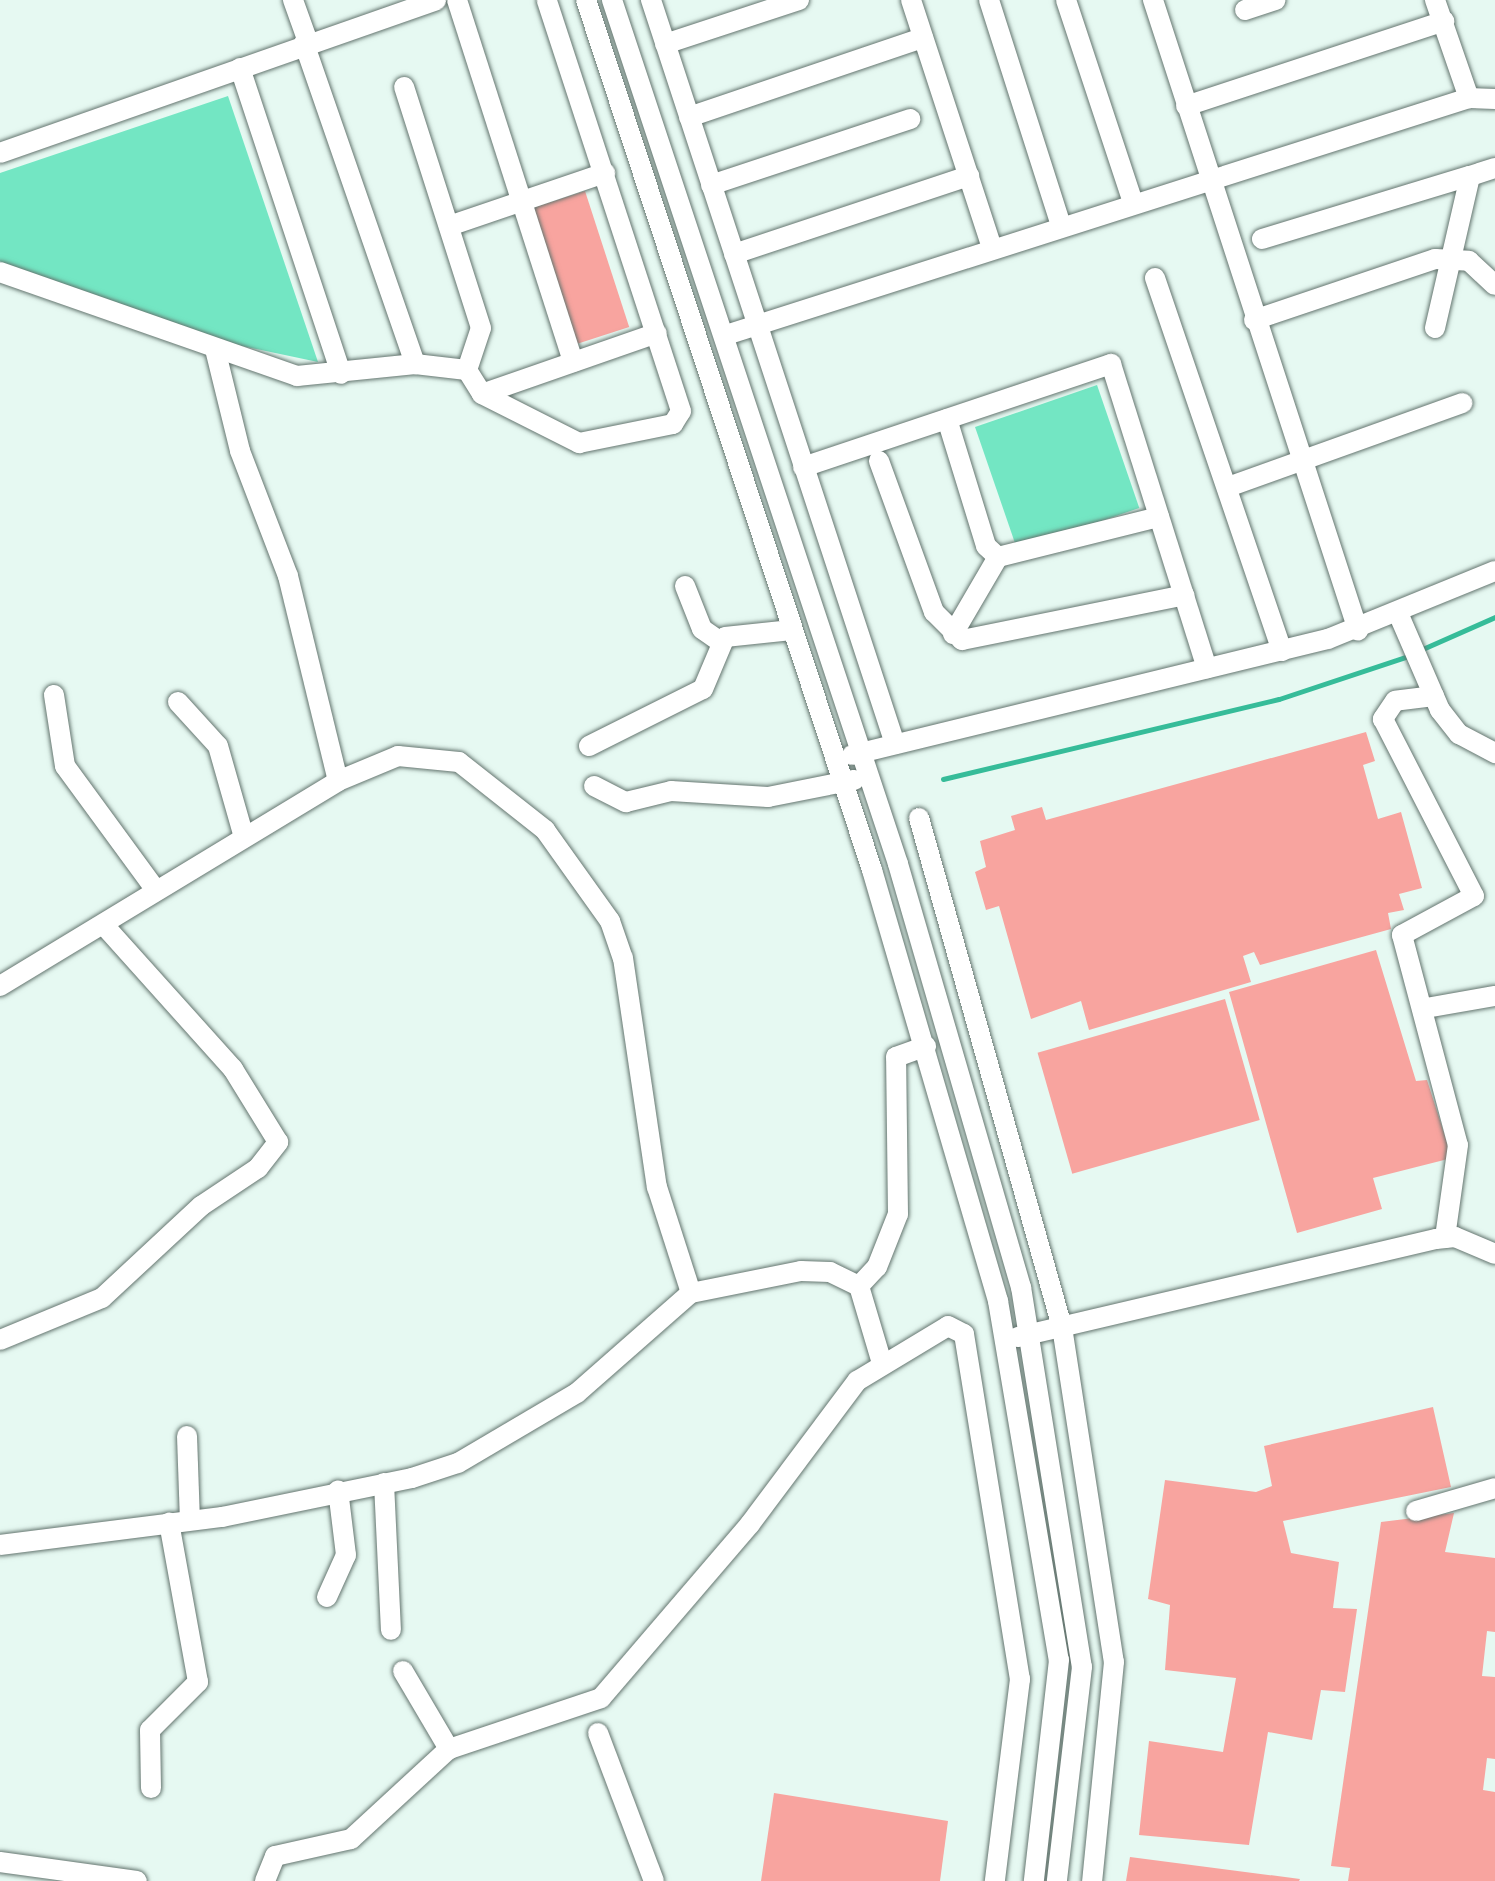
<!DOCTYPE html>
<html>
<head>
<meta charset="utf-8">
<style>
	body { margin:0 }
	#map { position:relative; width:1495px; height:1881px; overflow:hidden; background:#e6f9f2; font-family:Montserrat,sans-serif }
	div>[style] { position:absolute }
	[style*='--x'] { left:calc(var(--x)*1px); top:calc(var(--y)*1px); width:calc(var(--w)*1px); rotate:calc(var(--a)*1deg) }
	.green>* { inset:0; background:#73e6c3; transform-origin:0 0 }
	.stream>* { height:5px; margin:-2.5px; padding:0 2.5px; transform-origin:2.5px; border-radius:2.5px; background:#36bc99 }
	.building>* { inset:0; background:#f8a49f; transform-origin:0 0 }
	.roads { filter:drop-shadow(0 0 2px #64756f) drop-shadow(0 0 2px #64756f) }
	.minor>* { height:20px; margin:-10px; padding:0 10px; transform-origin:10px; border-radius:10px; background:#fff }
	span { translate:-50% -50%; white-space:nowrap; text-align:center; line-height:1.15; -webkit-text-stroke:8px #fff; paint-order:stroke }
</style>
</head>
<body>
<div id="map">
	<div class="green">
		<div style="clip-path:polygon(228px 96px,318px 362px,218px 341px,0 264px,0 173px)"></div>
		<div style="left:1097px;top:385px;width:130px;height:129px;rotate:71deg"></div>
	</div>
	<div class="stream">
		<div style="--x:1418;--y:651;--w:84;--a:-23.8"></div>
		<div style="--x:943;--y:779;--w:345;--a:-13.4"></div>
		<div style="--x:1279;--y:699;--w:136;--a:-18.4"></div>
	</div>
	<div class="building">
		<div style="left:585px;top:191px;width:143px;height:56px;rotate:72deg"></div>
		<div style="clip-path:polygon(1366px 732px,1375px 761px,1363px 765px,1378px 819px,1401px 812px,1422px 888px,1399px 894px,1404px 910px,1388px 913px,1391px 929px,1260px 965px,1254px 952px,1243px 956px,1251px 982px,1089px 1030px,1081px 1001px,1031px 1019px,999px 906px,986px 910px,975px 872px,986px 867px,980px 841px,1015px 830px,1011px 816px,1042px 807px,1046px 820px)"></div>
		<div style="clip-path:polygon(1376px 950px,1416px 1081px,1427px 1080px,1452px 1158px,1373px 1178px,1382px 1209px,1297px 1233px,1229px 992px)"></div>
		<div style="left:1225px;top:999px;width:126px;height:195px;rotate:74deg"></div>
		<div style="clip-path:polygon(1433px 1407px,1451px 1487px,1283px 1521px,1291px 1553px,1339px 1562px,1333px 1608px,1357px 1609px,1345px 1692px,1321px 1690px,1312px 1740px,1268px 1732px,1249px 1845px,1139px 1835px,1149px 1741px,1223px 1752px,1236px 1678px,1165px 1670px,1170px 1605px,1148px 1599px,1165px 1480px,1256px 1492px,1272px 1486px,1264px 1446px)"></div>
		<div style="clip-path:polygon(1454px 1513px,1445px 1552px,1495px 1558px,1495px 1632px,1487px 1631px,1482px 1676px,1495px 1677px,1495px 1759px,1487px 1758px,1483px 1790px,1495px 1792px,1495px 1881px,1348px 1881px,1350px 1868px,1331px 1866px,1381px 1522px)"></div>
		<div style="clip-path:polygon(774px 1793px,948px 1821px,940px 1881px,761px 1881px)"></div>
		<div style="clip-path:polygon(1130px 1857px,1300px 1879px,1299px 1881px,1126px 1881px)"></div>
	</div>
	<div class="roads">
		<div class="minor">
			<div style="--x:293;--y:0;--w:45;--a:70.3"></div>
			<div style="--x:457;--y:0;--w:380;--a:72.2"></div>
			<div style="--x:586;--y:0;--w:916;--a:71.8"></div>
			<div style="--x:872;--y:870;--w:449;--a:73.7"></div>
			<div style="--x:998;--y:1301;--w:364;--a:80.4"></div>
			<div style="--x:1059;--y:1660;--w:222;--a:96.5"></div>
			<div style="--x:612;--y:0;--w:910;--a:71.68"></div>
			<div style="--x:898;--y:864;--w:441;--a:73.8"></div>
			<div style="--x:1021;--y:1287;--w:385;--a:80.9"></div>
			<div style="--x:1082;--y:1667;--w:215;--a:96.7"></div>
			<div style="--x:651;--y:0;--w:783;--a:71.84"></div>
			<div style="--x:911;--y:0;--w:261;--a:71.9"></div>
			<div style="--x:989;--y:0;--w:236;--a:72.3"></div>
			<div style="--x:1066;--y:0;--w:214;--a:71.7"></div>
			<div style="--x:1153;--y:0;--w:663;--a:71.98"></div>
			<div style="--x:1435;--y:0;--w:104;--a:70.9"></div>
			<div style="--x:1245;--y:10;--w:32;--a:-18"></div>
			<div style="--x:304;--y:43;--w:340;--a:70.9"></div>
			<div style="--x:665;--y:44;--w:141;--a:-18.2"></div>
			<div style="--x:240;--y:68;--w:322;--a:71.7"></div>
			<div style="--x:1186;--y:106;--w:272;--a:-18.2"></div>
			<div style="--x:689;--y:117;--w:247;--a:-18.7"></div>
			<div style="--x:0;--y:153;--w:462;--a:-19.3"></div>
			<div style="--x:711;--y:185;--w:210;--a:-18.3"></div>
			<div style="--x:449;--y:226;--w:165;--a:-18.8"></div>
			<div style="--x:1262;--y:239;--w:217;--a:-16.9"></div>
			<div style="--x:734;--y:254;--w:248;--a:-18.4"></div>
			<div style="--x:0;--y:272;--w:315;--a:19.3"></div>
			<div style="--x:297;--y:376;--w:119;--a:-5.8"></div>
			<div style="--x:415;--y:364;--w:52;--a:6.6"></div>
			<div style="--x:467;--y:370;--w:44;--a:-71.6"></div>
			<div style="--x:481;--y:328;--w:253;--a:-107.7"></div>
			<div style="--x:1155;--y:278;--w:394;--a:71.2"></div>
			<div style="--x:1254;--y:320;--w:191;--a:-18.6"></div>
			<div style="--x:1435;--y:259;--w:34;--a:3"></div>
			<div style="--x:1469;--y:261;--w:35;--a:43"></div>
			<div style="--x:1435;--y:328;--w:156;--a:-77"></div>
			<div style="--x:1470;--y:176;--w:26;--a:-18"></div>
			<div style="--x:726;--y:335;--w:780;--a:-17.69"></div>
			<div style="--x:1469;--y:98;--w:26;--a:2"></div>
			<div style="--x:215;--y:349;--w:105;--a:76.2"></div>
			<div style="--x:240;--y:451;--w:134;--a:69"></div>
			<div style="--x:288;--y:576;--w:211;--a:76.3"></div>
			<div style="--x:467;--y:370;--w:28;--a:58"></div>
			<div style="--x:482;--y:394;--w:109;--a:26.8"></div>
			<div style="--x:579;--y:443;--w:96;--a:-11.4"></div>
			<div style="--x:673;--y:424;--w:15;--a:-58"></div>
			<div style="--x:681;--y:411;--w:432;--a:-108.1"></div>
			<div style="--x:482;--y:394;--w:185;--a:-19.2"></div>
			<div style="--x:947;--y:419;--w:133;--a:72.9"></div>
			<div style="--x:986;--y:546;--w:16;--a:43"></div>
			<div style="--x:998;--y:557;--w:166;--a:-14"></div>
			<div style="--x:879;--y:461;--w:161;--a:70"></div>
			<div style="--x:934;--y:612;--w:40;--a:45"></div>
			<div style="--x:962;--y:640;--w:227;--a:-11.4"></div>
			<div style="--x:803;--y:467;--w:325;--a:-18.5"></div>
			<div style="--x:1111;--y:364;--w:319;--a:72.5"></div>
			<div style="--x:1228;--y:487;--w:249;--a:-19.7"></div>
			<div style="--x:685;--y:586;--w:46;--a:68.4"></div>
			<div style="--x:702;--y:629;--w:21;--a:35"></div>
			<div style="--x:1398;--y:613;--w:106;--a:66.6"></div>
			<div style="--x:1440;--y:710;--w:31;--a:52"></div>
			<div style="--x:1459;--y:734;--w:41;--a:27.8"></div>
			<div style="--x:953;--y:634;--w:89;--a:-59.7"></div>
			<div style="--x:54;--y:695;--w:72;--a:81.2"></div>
			<div style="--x:65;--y:766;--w:152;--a:53.8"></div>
			<div style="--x:1434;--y:696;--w:39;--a:173"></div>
			<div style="--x:1395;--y:701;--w:22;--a:124"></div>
			<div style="--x:1383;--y:719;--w:199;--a:62.8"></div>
			<div style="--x:1474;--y:896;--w:82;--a:151.6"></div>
			<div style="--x:1402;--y:935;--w:217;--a:75.1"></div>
			<div style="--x:1458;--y:1145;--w:94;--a:98"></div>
			<div style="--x:178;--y:702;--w:59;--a:47.7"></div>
			<div style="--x:218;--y:746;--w:91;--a:74.1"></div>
			<div style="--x:589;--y:746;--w:127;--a:-26.6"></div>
			<div style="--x:703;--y:689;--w:56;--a:-67.1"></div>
			<div style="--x:725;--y:637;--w:67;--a:-6"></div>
			<div style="--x:852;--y:755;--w:490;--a:-13.7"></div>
			<div style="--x:1328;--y:639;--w:180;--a:-22.2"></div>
			<div style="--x:594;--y:786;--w:36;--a:27"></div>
			<div style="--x:626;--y:802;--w:46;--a:-13.7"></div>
			<div style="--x:671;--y:791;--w:97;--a:3.5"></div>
			<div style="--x:768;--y:797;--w:88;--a:-11.2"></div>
			<div style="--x:919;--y:818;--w:529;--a:74.31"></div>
			<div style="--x:1062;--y:1327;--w:339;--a:81.2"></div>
			<div style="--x:1114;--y:1662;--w:220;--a:95.7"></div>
			<div style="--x:0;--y:986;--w:395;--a:-31.2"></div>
			<div style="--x:338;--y:781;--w:65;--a:-22.6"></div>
			<div style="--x:398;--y:756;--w:61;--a:5.6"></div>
			<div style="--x:459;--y:762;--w:110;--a:38.3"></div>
			<div style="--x:545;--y:830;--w:112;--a:54.5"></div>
			<div style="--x:610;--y:921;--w:39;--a:71"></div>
			<div style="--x:623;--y:958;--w:232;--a:81.6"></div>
			<div style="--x:657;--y:1187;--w:111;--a:72.2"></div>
			<div style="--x:1426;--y:1008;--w:70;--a:-9.9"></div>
			<div style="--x:859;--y:1286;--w:26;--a:-47"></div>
			<div style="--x:877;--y:1267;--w:57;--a:-68.4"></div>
			<div style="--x:898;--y:1214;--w:157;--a:-90.7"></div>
			<div style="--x:896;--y:1057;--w:32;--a:-20"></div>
			<div style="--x:859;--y:1286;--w:77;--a:73.4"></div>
			<div style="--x:1018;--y:1337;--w:429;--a:-13.2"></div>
			<div style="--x:1436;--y:1239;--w:19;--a:-6"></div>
			<div style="--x:1455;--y:1237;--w:43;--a:23"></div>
			<div style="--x:0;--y:1340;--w:110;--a:-22.4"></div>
			<div style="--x:102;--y:1298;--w:135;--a:-42.9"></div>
			<div style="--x:201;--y:1206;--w:69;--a:-33.7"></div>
			<div style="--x:258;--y:1168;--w:33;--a:-52"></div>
			<div style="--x:278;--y:1142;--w:86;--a:-121.7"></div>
			<div style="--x:233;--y:1069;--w:193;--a:-131.9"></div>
			<div style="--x:187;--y:1436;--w:84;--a:88"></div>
			<div style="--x:384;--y:1483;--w:147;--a:87.3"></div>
			<div style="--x:1416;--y:1511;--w:82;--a:-16.2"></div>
			<div style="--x:0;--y:1545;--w:224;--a:-7.2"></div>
			<div style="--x:222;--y:1517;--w:194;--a:-11.6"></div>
			<div style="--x:412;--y:1478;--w:48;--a:-18.1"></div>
			<div style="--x:458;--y:1463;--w:138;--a:-30.5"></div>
			<div style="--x:577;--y:1393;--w:152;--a:-41.3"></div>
			<div style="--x:691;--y:1293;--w:112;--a:-11.3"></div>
			<div style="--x:801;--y:1271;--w:29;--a:2"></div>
			<div style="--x:830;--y:1272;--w:32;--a:26"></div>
			<div style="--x:327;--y:1597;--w:46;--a:-65.7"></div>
			<div style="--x:346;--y:1555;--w:65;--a:-97"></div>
			<div style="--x:403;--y:1671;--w:91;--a:59.5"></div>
			<div style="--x:598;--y:1733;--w:158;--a:69.3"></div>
			<div style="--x:151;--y:1788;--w:58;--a:-91"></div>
			<div style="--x:150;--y:1730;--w:68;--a:-45"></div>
			<div style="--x:198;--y:1682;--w:162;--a:-100.3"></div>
			<div style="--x:0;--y:1862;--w:138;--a:7.9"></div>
			<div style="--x:265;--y:1881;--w:27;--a:-68"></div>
			<div style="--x:275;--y:1856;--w:78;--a:-12.6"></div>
			<div style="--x:351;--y:1839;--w:133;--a:-42.6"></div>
			<div style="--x:449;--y:1749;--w:160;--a:-18.5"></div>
			<div style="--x:601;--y:1698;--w:229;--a:-49.4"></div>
			<div style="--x:750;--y:1524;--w:179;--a:-53.2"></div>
			<div style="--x:857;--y:1381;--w:106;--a:-31.1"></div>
			<div style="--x:948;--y:1326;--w:18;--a:27"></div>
			<div style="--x:964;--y:1334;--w:350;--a:80.8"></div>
			<div style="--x:1020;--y:1679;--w:204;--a:97.1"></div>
		</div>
	</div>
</div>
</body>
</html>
